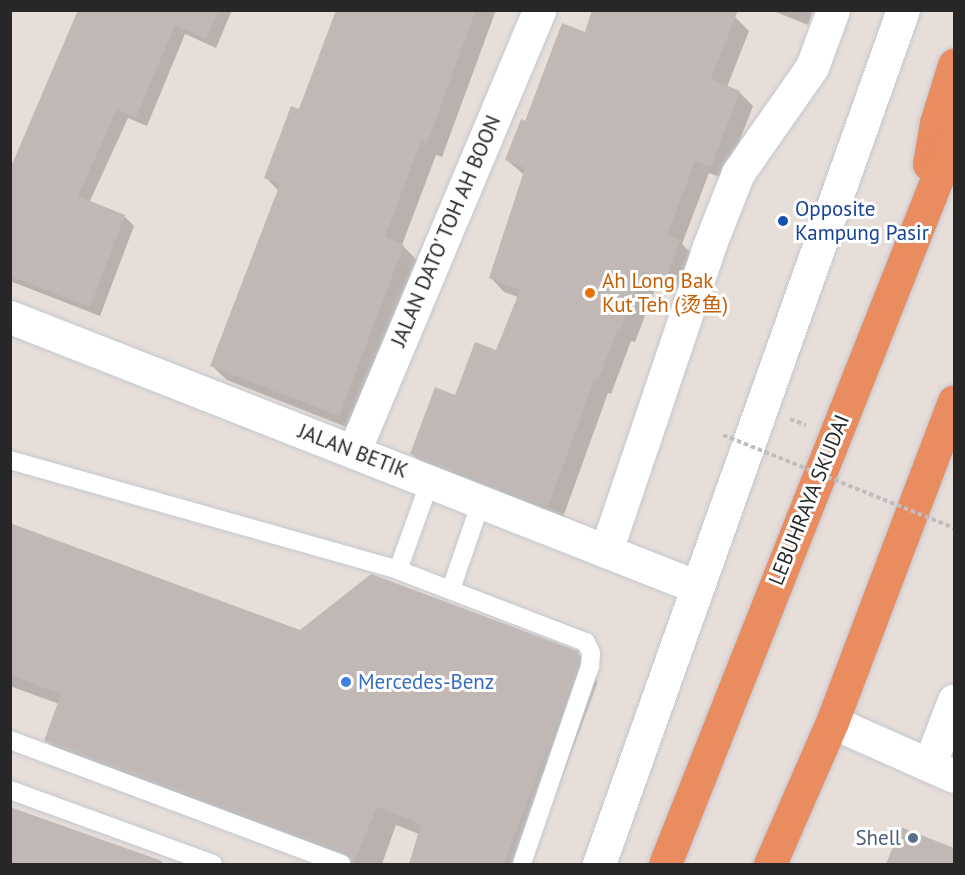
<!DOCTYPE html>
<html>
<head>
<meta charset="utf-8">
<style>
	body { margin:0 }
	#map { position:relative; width:965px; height:875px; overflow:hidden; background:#e8ded9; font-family:"PT Sans","Noto Sans SC",sans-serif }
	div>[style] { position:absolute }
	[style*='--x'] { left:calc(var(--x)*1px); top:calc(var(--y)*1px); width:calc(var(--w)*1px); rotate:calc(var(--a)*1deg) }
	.shadow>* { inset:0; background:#0003 }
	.building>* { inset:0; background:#c1b8b6 }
	.path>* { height:4px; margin-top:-2px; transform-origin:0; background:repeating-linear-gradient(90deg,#bebebe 0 4.5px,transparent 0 7.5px) }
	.roads { filter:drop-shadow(0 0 2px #c2c8d0) drop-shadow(0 0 2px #c2c8d0) }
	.service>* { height:18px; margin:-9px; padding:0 9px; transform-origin:9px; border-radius:9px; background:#fff }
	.minor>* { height:33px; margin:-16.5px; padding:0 16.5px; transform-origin:16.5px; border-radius:16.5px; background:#fff }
	.tertiary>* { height:33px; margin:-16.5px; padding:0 16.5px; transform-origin:16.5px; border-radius:16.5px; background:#fff }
	.trunk>* { height:33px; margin:-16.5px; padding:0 16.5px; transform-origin:16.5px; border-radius:16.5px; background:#e98d61 }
	.path-bridge>* { height:4px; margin-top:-2px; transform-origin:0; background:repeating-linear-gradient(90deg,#bebebe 0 4.5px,transparent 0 7.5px) }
	.dots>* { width:16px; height:16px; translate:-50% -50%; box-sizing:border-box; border:3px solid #fff; border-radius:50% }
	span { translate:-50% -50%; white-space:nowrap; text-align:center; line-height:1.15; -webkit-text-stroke:6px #fff; paint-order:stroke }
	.transit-label { font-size:21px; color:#164399 }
	.left { translate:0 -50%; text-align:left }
	.street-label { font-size:21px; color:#272727 }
	.food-label { font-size:21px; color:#c56008 }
	.shop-label { font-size:21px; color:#366cbe }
	.service-label { font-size:21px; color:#4e5e75 }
	.right { translate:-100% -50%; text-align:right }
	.frame { position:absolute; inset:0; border:12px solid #272727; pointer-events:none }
</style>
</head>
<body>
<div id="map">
	<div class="shadow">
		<div style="clip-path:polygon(94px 10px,232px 10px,216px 48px,185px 34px,147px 126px,128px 118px,89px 203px,124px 216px,134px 226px,100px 316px,10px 281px,10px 174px)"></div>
		<div style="clip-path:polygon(337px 10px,496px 10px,442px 157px,436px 155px,402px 245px,418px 261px,354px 430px,227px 380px,212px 366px,279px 191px,265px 177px,300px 111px)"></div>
		<div style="clip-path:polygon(771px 10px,813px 10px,808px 25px)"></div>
		<div style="clip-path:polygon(735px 17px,749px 31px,727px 87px,739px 92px,753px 106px,725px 179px,709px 173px,682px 244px,693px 255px,678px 292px,657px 284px,635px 342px,631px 341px,611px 394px,608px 393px,562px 520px,425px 467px,411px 453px,497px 352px,518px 297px,504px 292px,491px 278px,524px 175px,507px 160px,526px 123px,586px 34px)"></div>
		<div style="clip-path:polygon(10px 525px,300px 632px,577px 652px,596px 672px,597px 684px,530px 864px,411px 864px,419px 834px,396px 825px,382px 864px,346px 864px,65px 759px,46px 740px,59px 704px,10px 686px)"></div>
		<div style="clip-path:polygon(10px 808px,167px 864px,10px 864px)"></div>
		<div style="clip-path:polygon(902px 828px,954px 850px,954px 864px,887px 864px)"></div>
	</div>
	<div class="building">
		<div style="clip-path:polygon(78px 10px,219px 10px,206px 39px,175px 25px,136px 117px,117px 109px,78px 196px,125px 215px,90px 307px,10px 276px,10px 169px)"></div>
		<div style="clip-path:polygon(336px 10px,476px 10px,427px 143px,421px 141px,385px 237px,404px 245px,339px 416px,210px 366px,280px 184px,264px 178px,291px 106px,299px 109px)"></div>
		<div style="clip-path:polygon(592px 10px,738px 10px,711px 79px,740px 91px,711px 167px,695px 161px,667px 235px,680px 240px,665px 280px,643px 271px,621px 329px,618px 328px,598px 381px,594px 380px,548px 507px,410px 454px,435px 387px,455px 395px,475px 342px,496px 350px,520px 290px,489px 278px,525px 168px,505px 160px,521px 119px,525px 121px,562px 23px,585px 32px)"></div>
		<div style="clip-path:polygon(10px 523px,300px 630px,371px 574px,578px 651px,579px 664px,572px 683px,504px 864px,409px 864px,421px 824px,377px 807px,353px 864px,346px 853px,44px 741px,61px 694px,10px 675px)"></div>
		<div style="clip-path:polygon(10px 807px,162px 861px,161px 864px,10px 864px)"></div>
		<div style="clip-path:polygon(901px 827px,954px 848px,954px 864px,886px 864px)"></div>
	</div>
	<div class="path">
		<div style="--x:790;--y:419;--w:17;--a:21"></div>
	</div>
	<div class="roads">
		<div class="service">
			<div style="--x:10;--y:460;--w:403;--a:15.8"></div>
			<div style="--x:398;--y:570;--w:201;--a:21"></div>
			<div style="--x:586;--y:642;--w:12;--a:66"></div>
			<div style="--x:591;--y:653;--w:13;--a:94"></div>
			<div style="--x:590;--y:666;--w:209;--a:109"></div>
			<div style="--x:398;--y:570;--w:95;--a:-70.2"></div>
			<div style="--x:451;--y:589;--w:92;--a:-71"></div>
			<div style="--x:10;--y:740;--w:354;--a:20.5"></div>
			<div style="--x:10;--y:790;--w:216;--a:20"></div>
		</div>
		<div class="minor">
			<div style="--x:10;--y:317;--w:736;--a:21.44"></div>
			<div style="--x:354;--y:451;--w:478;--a:-67.2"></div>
			<div style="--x:606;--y:551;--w:319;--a:-71.3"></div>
			<div style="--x:708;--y:249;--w:82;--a:-68.5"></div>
			<div style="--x:738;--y:173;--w:129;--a:-55.1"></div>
			<div style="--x:812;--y:67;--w:61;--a:-69.8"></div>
			<div style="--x:832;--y:722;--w:133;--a:23.9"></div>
			<div style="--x:930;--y:763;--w:67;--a:-69.1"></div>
		</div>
		<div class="tertiary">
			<div style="--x:599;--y:864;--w:906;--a:-70.41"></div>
		</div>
		<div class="trunk">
			<div style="--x:929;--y:164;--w:42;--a:-80.3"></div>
			<div style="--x:936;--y:123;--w:61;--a:-72.8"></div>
			<div style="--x:665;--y:864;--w:783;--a:-68.35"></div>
			<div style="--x:770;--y:864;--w:155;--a:-66.4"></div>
			<div style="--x:832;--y:722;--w:343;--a:-69.2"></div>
		</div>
	</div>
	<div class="path-bridge">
		<div style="--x:723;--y:435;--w:249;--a:21.9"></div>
	</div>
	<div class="dots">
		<div style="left:783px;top:221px;background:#1a4fb4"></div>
		<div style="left:590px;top:293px;background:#e8710a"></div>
		<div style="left:346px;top:682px;background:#3f7fe0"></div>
		<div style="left:913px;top:838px;background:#5c6f8a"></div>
	</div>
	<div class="transit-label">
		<span class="left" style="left:795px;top:221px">Opposite<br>Kampung Pasir</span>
	</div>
	<div class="street-label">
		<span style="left:446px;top:231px;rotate:-67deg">JALAN DATO' TOH AH BOON</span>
		<span style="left:353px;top:451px;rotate:21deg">JALAN BETIK</span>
		<span style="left:809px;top:500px;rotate:-68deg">LEBUHRAYA SKUDAI</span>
	</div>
	<div class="food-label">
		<span class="left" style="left:602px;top:293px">Ah Long Bak<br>Kut Teh (烫鱼)</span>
	</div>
	<div class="shop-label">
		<span class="left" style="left:358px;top:682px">Mercedes-Benz</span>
	</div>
	<div class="service-label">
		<span class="right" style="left:901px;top:838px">Shell</span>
	</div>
	<div class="frame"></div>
</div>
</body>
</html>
